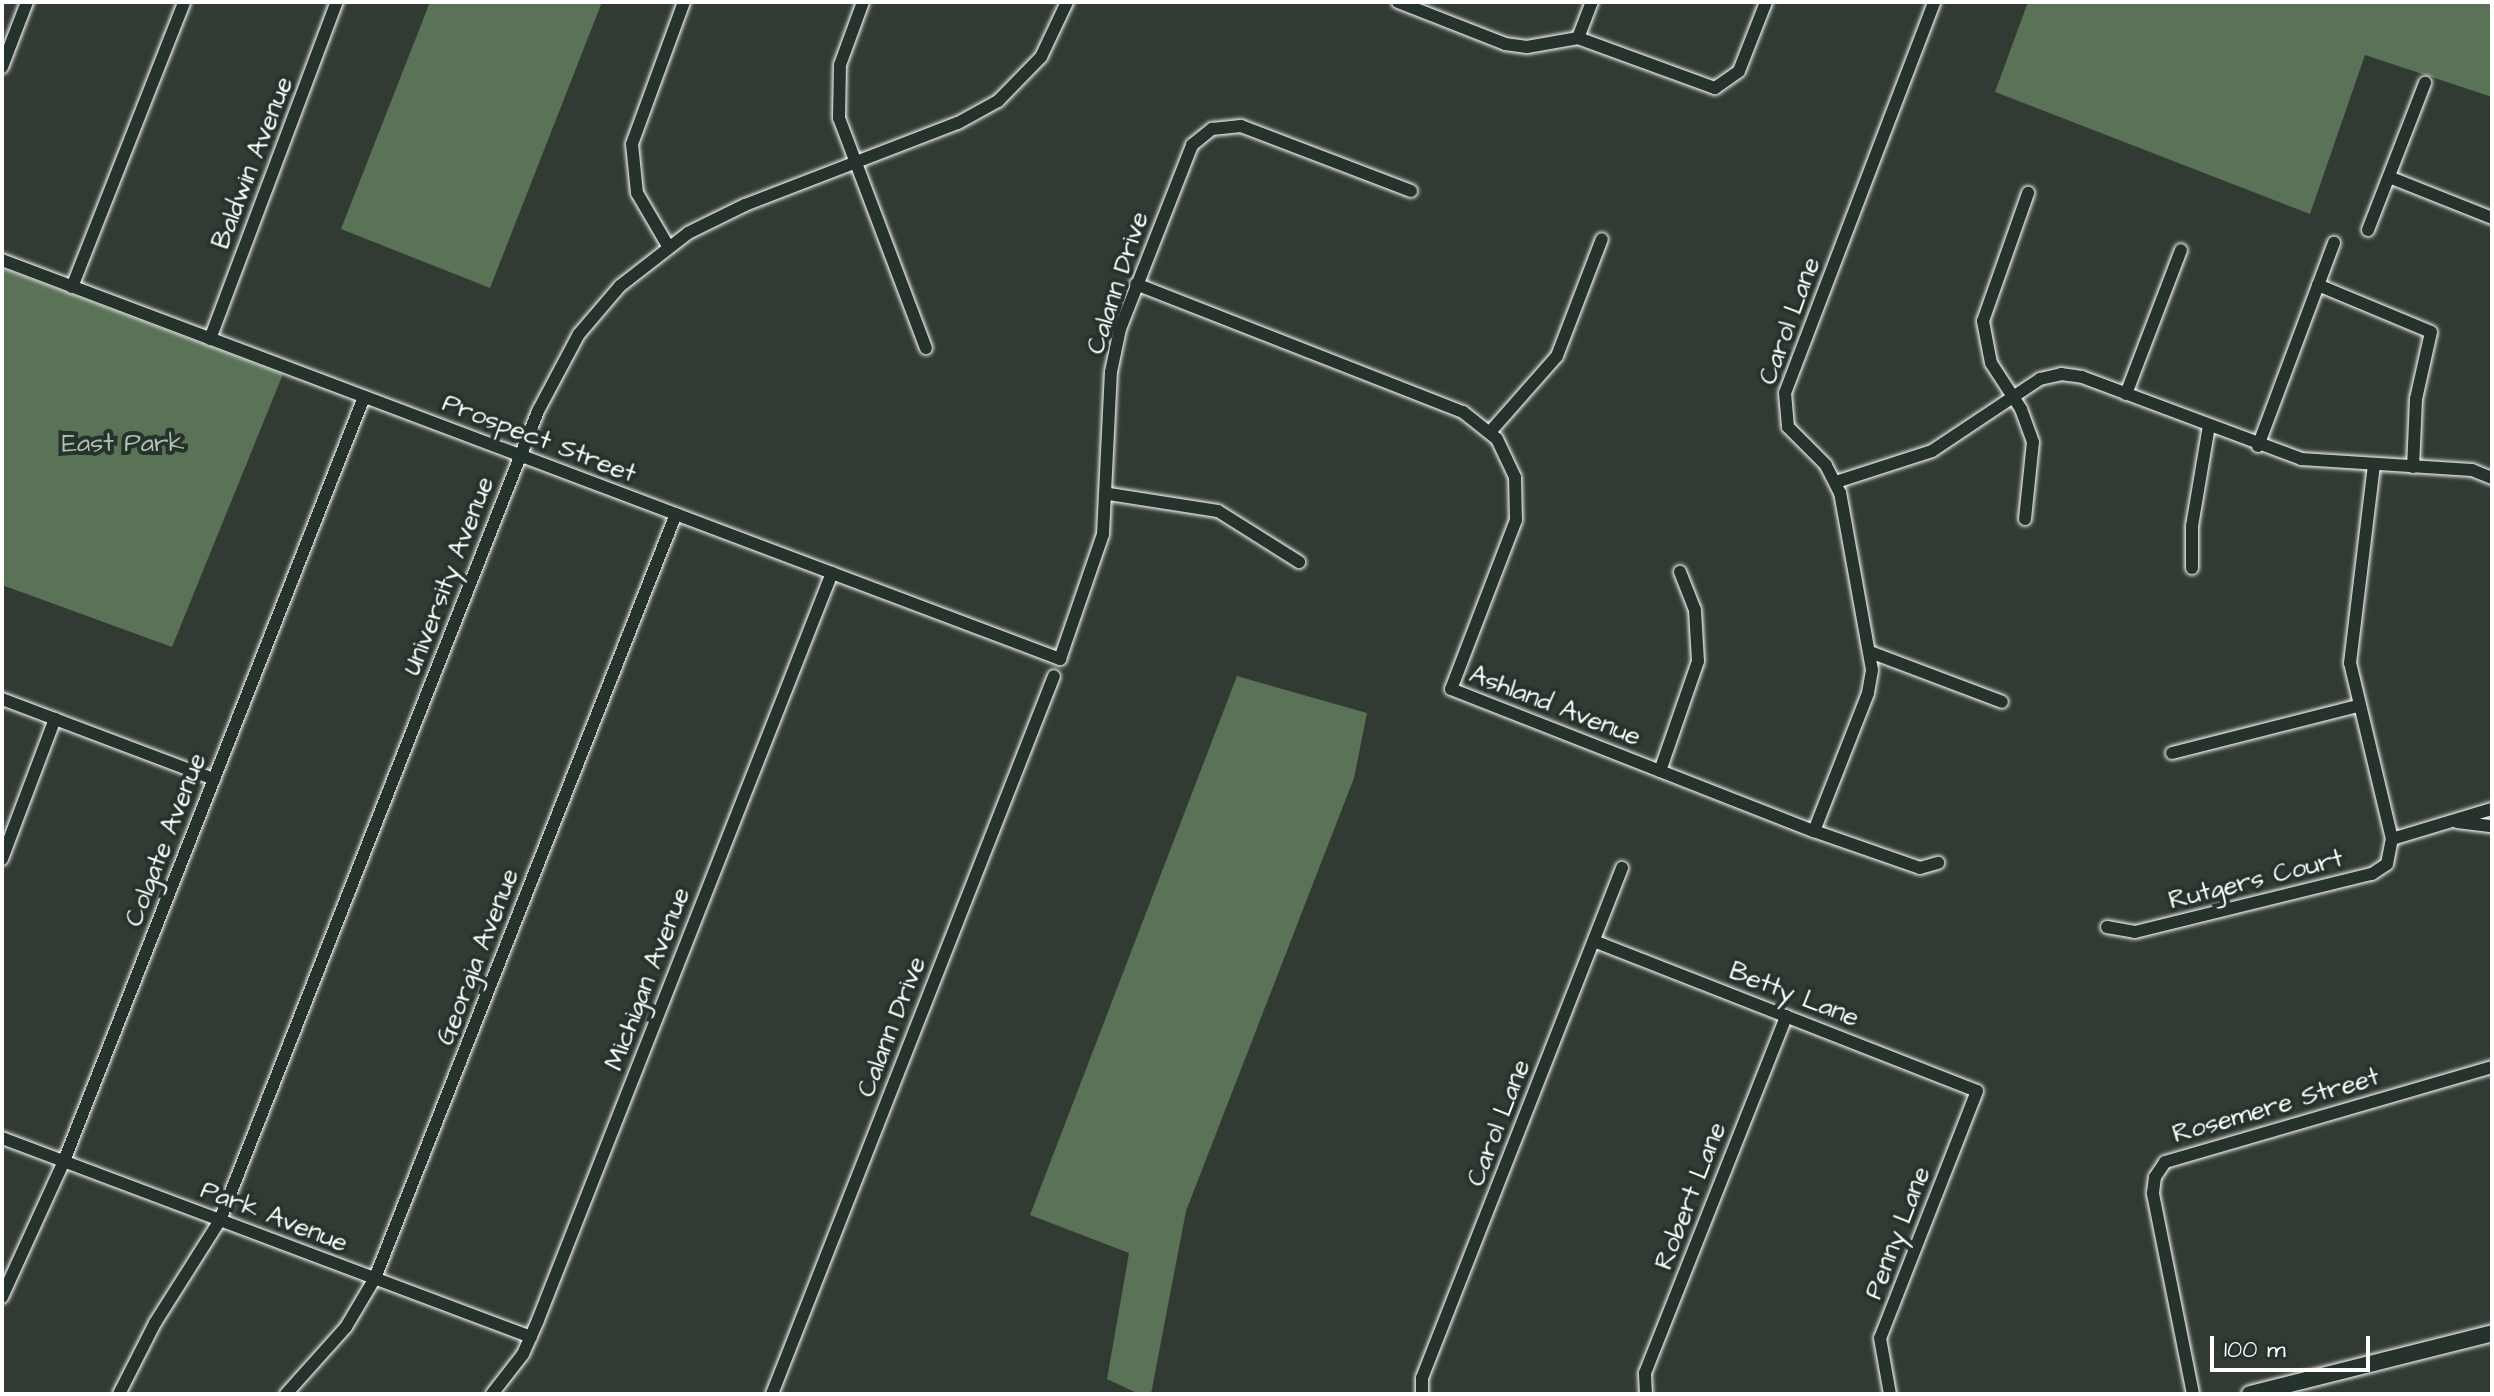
<!DOCTYPE html>
<html>
<head>
<meta charset="utf-8">
<style>
	body { margin:0 }
	#map { position:relative; width:2494px; height:1396px; overflow:hidden; background:#323b33; font-family:"Architects Daughter",sans-serif }
	div>[style] { position:absolute }
	[style*='--x'] { left:calc(var(--x)*1px); top:calc(var(--y)*1px); width:calc(var(--w)*1px); rotate:calc(var(--a)*1deg) }
	.green>* { inset:0; background:#5a7256 }
	.roads { filter:drop-shadow(0 0 2px #fff) drop-shadow(0 0 2px #fff) }
	.minor>* { height:12px; margin:-6px; padding:0 6px; transform-origin:6px; border-radius:6px; background:#26332d }
	.tertiary>* { height:16px; margin:-8px; padding:0 8px; transform-origin:8px; border-radius:8px; background:#26332d }
	span { translate:-50% -50%; white-space:nowrap; text-align:center; line-height:1.15; -webkit-text-stroke:8px #26332d; paint-order:stroke }
	.street-label { font-size:26px; color:#fff }
	.park-label { font-size:26px; color:#b5c0b3 }
	.frame { position:absolute; inset:0; border:4px solid #fff; pointer-events:none }
	.scale { position:absolute; left:2210px; top:1336px; width:160px; height:36px; box-sizing:border-box; border:4px solid #fff; border-top:0; padding-left:10px; font-size:24px; line-height:28px; white-space:nowrap; color:#fff; -webkit-text-stroke:6px #26332d; paint-order:stroke }
</style>
</head>
<body>
<div id="map">
	<div class="green">
		<div style="clip-path:polygon(430px 2px,602px 2px,490px 288px,341px 229px)"></div>
		<div style="clip-path:polygon(2028px 2px,2492px 2px,2492px 97px,2365px 55px,2310px 214px,1995px 92px)"></div>
		<div style="clip-path:polygon(2px 268px,283px 374px,172px 647px,2px 585px)"></div>
		<div style="clip-path:polygon(1237px 676px,1367px 713px,1354px 778px,1186px 1211px,1151px 1394px,1139px 1394px,1107px 1379px,1129px 1253px,1030px 1215px)"></div>
	</div>
	<div class="roads">
		<div class="minor">
			<div style="--x:863;--y:2;--w:67;--a:110.1"></div>
			<div style="--x:840;--y:65;--w:53;--a:91.1"></div>
			<div style="--x:839;--y:118;--w:246;--a:69.3"></div>
			<div style="--x:1398;--y:2;--w:115;--a:21.4"></div>
			<div style="--x:1505;--y:44;--w:22;--a:8"></div>
			<div style="--x:1527;--y:47;--w:52;--a:-10"></div>
			<div style="--x:1578;--y:38;--w:146;--a:20.1"></div>
			<div style="--x:1715;--y:88;--w:29;--a:-35"></div>
			<div style="--x:1739;--y:71;--w:74;--a:-68.6"></div>
			<div style="--x:1578;--y:38;--w:39;--a:-69"></div>
			<div style="--x:2;--y:67;--w:70;--a:-69"></div>
			<div style="--x:2389;--y:177;--w:111;--a:21.7"></div>
			<div style="--x:2368;--y:230;--w:158;--a:-68.8"></div>
			<div style="--x:668;--y:246;--w:61;--a:-120.3"></div>
			<div style="--x:637;--y:193;--w:49;--a:-95.8"></div>
			<div style="--x:632;--y:144;--w:151;--a:-69.9"></div>
			<div style="--x:2;--y:260;--w:1131;--a:20.66"></div>
			<div style="--x:1060;--y:659;--w:132;--a:-71"></div>
			<div style="--x:1103;--y:534;--w:162;--a:-87.2"></div>
			<div style="--x:1111;--y:372;--w:44;--a:-78.2"></div>
			<div style="--x:1120;--y:329;--w:198;--a:-68.6"></div>
			<div style="--x:1192;--y:145;--w:26;--a:-39"></div>
			<div style="--x:1212;--y:129;--w:29;--a:-6"></div>
			<div style="--x:1241;--y:126;--w:182;--a:20.9"></div>
			<div style="--x:1136;--y:284;--w:351;--a:21.4"></div>
			<div style="--x:1463;--y:412;--w:43;--a:38.5"></div>
			<div style="--x:1497;--y:439;--w:42;--a:64.7"></div>
			<div style="--x:1515;--y:477;--w:43;--a:88.7"></div>
			<div style="--x:1516;--y:520;--w:181;--a:111"></div>
			<div style="--x:1451;--y:689;--w:390;--a:21.4"></div>
			<div style="--x:1814;--y:831;--w:112;--a:19.2"></div>
			<div style="--x:1920;--y:868;--w:19;--a:-16"></div>
			<div style="--x:2318;--y:285;--w:122;--a:22.6"></div>
			<div style="--x:2431;--y:332;--w:69;--a:102.6"></div>
			<div style="--x:2416;--y:399;--w:68;--a:92.5"></div>
			<div style="--x:72;--y:287;--w:306;--a:-68.5"></div>
			<div style="--x:210;--y:339;--w:360;--a:-69.4"></div>
			<div style="--x:2126;--y:394;--w:154;--a:-69.1"></div>
			<div style="--x:1490;--y:432;--w:101;--a:-48.6"></div>
			<div style="--x:1557;--y:356;--w:125;--a:-69"></div>
			<div style="--x:2258;--y:446;--w:217;--a:-69.5"></div>
			<div style="--x:1836;--y:482;--w:101;--a:-17.9"></div>
			<div style="--x:1932;--y:451;--w:130;--a:-33.7"></div>
			<div style="--x:2040;--y:379;--w:22;--a:-13"></div>
			<div style="--x:2061;--y:374;--w:21;--a:8"></div>
			<div style="--x:2082;--y:377;--w:234;--a:20.5"></div>
			<div style="--x:2301;--y:459;--w:171;--a:3.7"></div>
			<div style="--x:2472;--y:470;--w:22;--a:22"></div>
			<div style="--x:1109;--y:494;--w:110;--a:8.9"></div>
			<div style="--x:1218;--y:511;--w:96;--a:32.2"></div>
			<div style="--x:2025;--y:519;--w:77;--a:-84.1"></div>
			<div style="--x:2033;--y:442;--w:35;--a:-110"></div>
			<div style="--x:2021;--y:409;--w:55;--a:-123.1"></div>
			<div style="--x:1991;--y:363;--w:43;--a:-100.8"></div>
			<div style="--x:1983;--y:321;--w:136;--a:-70.6"></div>
			<div style="--x:2192;--y:568;--w:42;--a:-90"></div>
			<div style="--x:2192;--y:526;--w:101;--a:-80.4"></div>
			<div style="--x:1870;--y:652;--w:141;--a:20.7"></div>
			<div style="--x:2;--y:699;--w:227;--a:20.7"></div>
			<div style="--x:2172;--y:753;--w:192;--a:-14.2"></div>
			<div style="--x:1660;--y:771;--w:116;--a:-70.9"></div>
			<div style="--x:1698;--y:661;--w:51;--a:-93.4"></div>
			<div style="--x:1695;--y:610;--w:41;--a:-111.5"></div>
			<div style="--x:2457;--y:822;--w:35;--a:7"></div>
			<div style="--x:1814;--y:831;--w:148;--a:-68.6"></div>
			<div style="--x:1868;--y:693;--w:23;--a:-80"></div>
			<div style="--x:1872;--y:670;--w:180;--a:-100.2"></div>
			<div style="--x:1840;--y:493;--w:31;--a:-117"></div>
			<div style="--x:1826;--y:465;--w:54;--a:-135"></div>
			<div style="--x:1788;--y:427;--w:34;--a:-95"></div>
			<div style="--x:1785;--y:393;--w:418;--a:-69.1"></div>
			<div style="--x:2392;--y:839;--w:104;--a:-16.7"></div>
			<div style="--x:2;--y:859;--w:150;--a:-69.3"></div>
			<div style="--x:2107;--y:927;--w:28;--a:10"></div>
			<div style="--x:2135;--y:932;--w:244;--a:-13.8"></div>
			<div style="--x:2372;--y:874;--w:18;--a:-34"></div>
			<div style="--x:2387;--y:864;--w:25;--a:-79"></div>
			<div style="--x:2392;--y:839;--w:181;--a:-103.4"></div>
			<div style="--x:2350;--y:663;--w:199;--a:-83.1"></div>
			<div style="--x:1594;--y:941;--w:411;--a:21.4"></div>
			<div style="--x:1977;--y:1091;--w:265;--a:111.4"></div>
			<div style="--x:1880;--y:1338;--w:57;--a:79.9"></div>
			<div style="--x:2;--y:1138;--w:565;--a:20.62"></div>
			<div style="--x:2;--y:1297;--w:149;--a:-65.5"></div>
			<div style="--x:64;--y:1161;--w:821;--a:-68.56"></div>
			<div style="--x:119;--y:1394;--w:80;--a:-63.1"></div>
			<div style="--x:155;--y:1323;--w:122;--a:-57.7"></div>
			<div style="--x:220;--y:1220;--w:869;--a:-68.54"></div>
			<div style="--x:538;--y:411;--w:87;--a:-62"></div>
			<div style="--x:579;--y:334;--w:63;--a:-49.5"></div>
			<div style="--x:620;--y:286;--w:86;--a:-37.9"></div>
			<div style="--x:688;--y:233;--w:64;--a:-26.2"></div>
			<div style="--x:745;--y:205;--w:228;--a:-21.1"></div>
			<div style="--x:958;--y:123;--w:46;--a:-28.8"></div>
			<div style="--x:998;--y:101;--w:62;--a:-45.7"></div>
			<div style="--x:1041;--y:57;--w:61;--a:-64.7"></div>
			<div style="--x:286;--y:1394;--w:90;--a:-48.2"></div>
			<div style="--x:346;--y:1327;--w:57;--a:-59.4"></div>
			<div style="--x:375;--y:1278;--w:821;--a:-68.5"></div>
			<div style="--x:492;--y:1394;--w:51;--a:-52.2"></div>
			<div style="--x:523;--y:1354;--w:37;--a:-66"></div>
			<div style="--x:538;--y:1320;--w:803;--a:-68.52"></div>
			<div style="--x:772;--y:1394;--w:771;--a:-68.56"></div>
			<div style="--x:1422;--y:1394;--w:16;--a:-90"></div>
			<div style="--x:1422;--y:1378;--w:548;--a:-68.59"></div>
			<div style="--x:1646;--y:1394;--w:21;--a:-93"></div>
			<div style="--x:1645;--y:1373;--w:384;--a:-68.4"></div>
			<div style="--x:2193;--y:1394;--w:205;--a:-101.3"></div>
			<div style="--x:2153;--y:1193;--w:16;--a:-83"></div>
			<div style="--x:2155;--y:1177;--w:18;--a:-56"></div>
			<div style="--x:2165;--y:1162;--w:341;--a:-16.2"></div>
		</div>
		<div class="tertiary">
			<div style="--x:2250;--y:1394;--w:250;--a:-14.1"></div>
		</div>
	</div>
	<div class="street-label">
		<span style="left:253px;top:163px;rotate:-69deg">Baldwin Avenue</span>
		<span style="left:1118px;top:283px;rotate:-72deg">Calann Drive</span>
		<span style="left:1790px;top:321px;rotate:-70deg">Carol Lane</span>
		<span style="left:539px;top:439px;rotate:21deg">Prospect Street</span>
		<span style="left:449px;top:576px;rotate:-69deg">University Avenue</span>
		<span style="left:1555px;top:706px;rotate:21deg">Ashland Avenue</span>
		<span style="left:166px;top:840px;rotate:-69deg">Colgate Avenue</span>
		<span style="left:2256px;top:880px;rotate:-14deg">Rutgers Court</span>
		<span style="left:478px;top:957px;rotate:-69deg">Georgia Avenue</span>
		<span style="left:648px;top:979px;rotate:-69deg">Michigan Avenue</span>
		<span style="left:1794px;top:995px;rotate:21deg">Betty Lane</span>
		<span style="left:892px;top:1027px;rotate:-69deg">Calann Drive</span>
		<span style="left:2276px;top:1106px;rotate:-16deg">Rosemere Street</span>
		<span style="left:1499px;top:1123px;rotate:-69deg">Carol Lane</span>
		<span style="left:1691px;top:1196px;rotate:-69deg">Robert Lane</span>
		<span style="left:274px;top:1217px;rotate:21deg">Park Avenue</span>
		<span style="left:1898px;top:1233px;rotate:-69deg">Penny Lane</span>
	</div>
	<div class="park-label">
		<span style="left:123px;top:444px">East Park</span>
	</div>
	<div class="frame"></div>
	<div class="scale">100 m</div>
</div>
</body>
</html>
